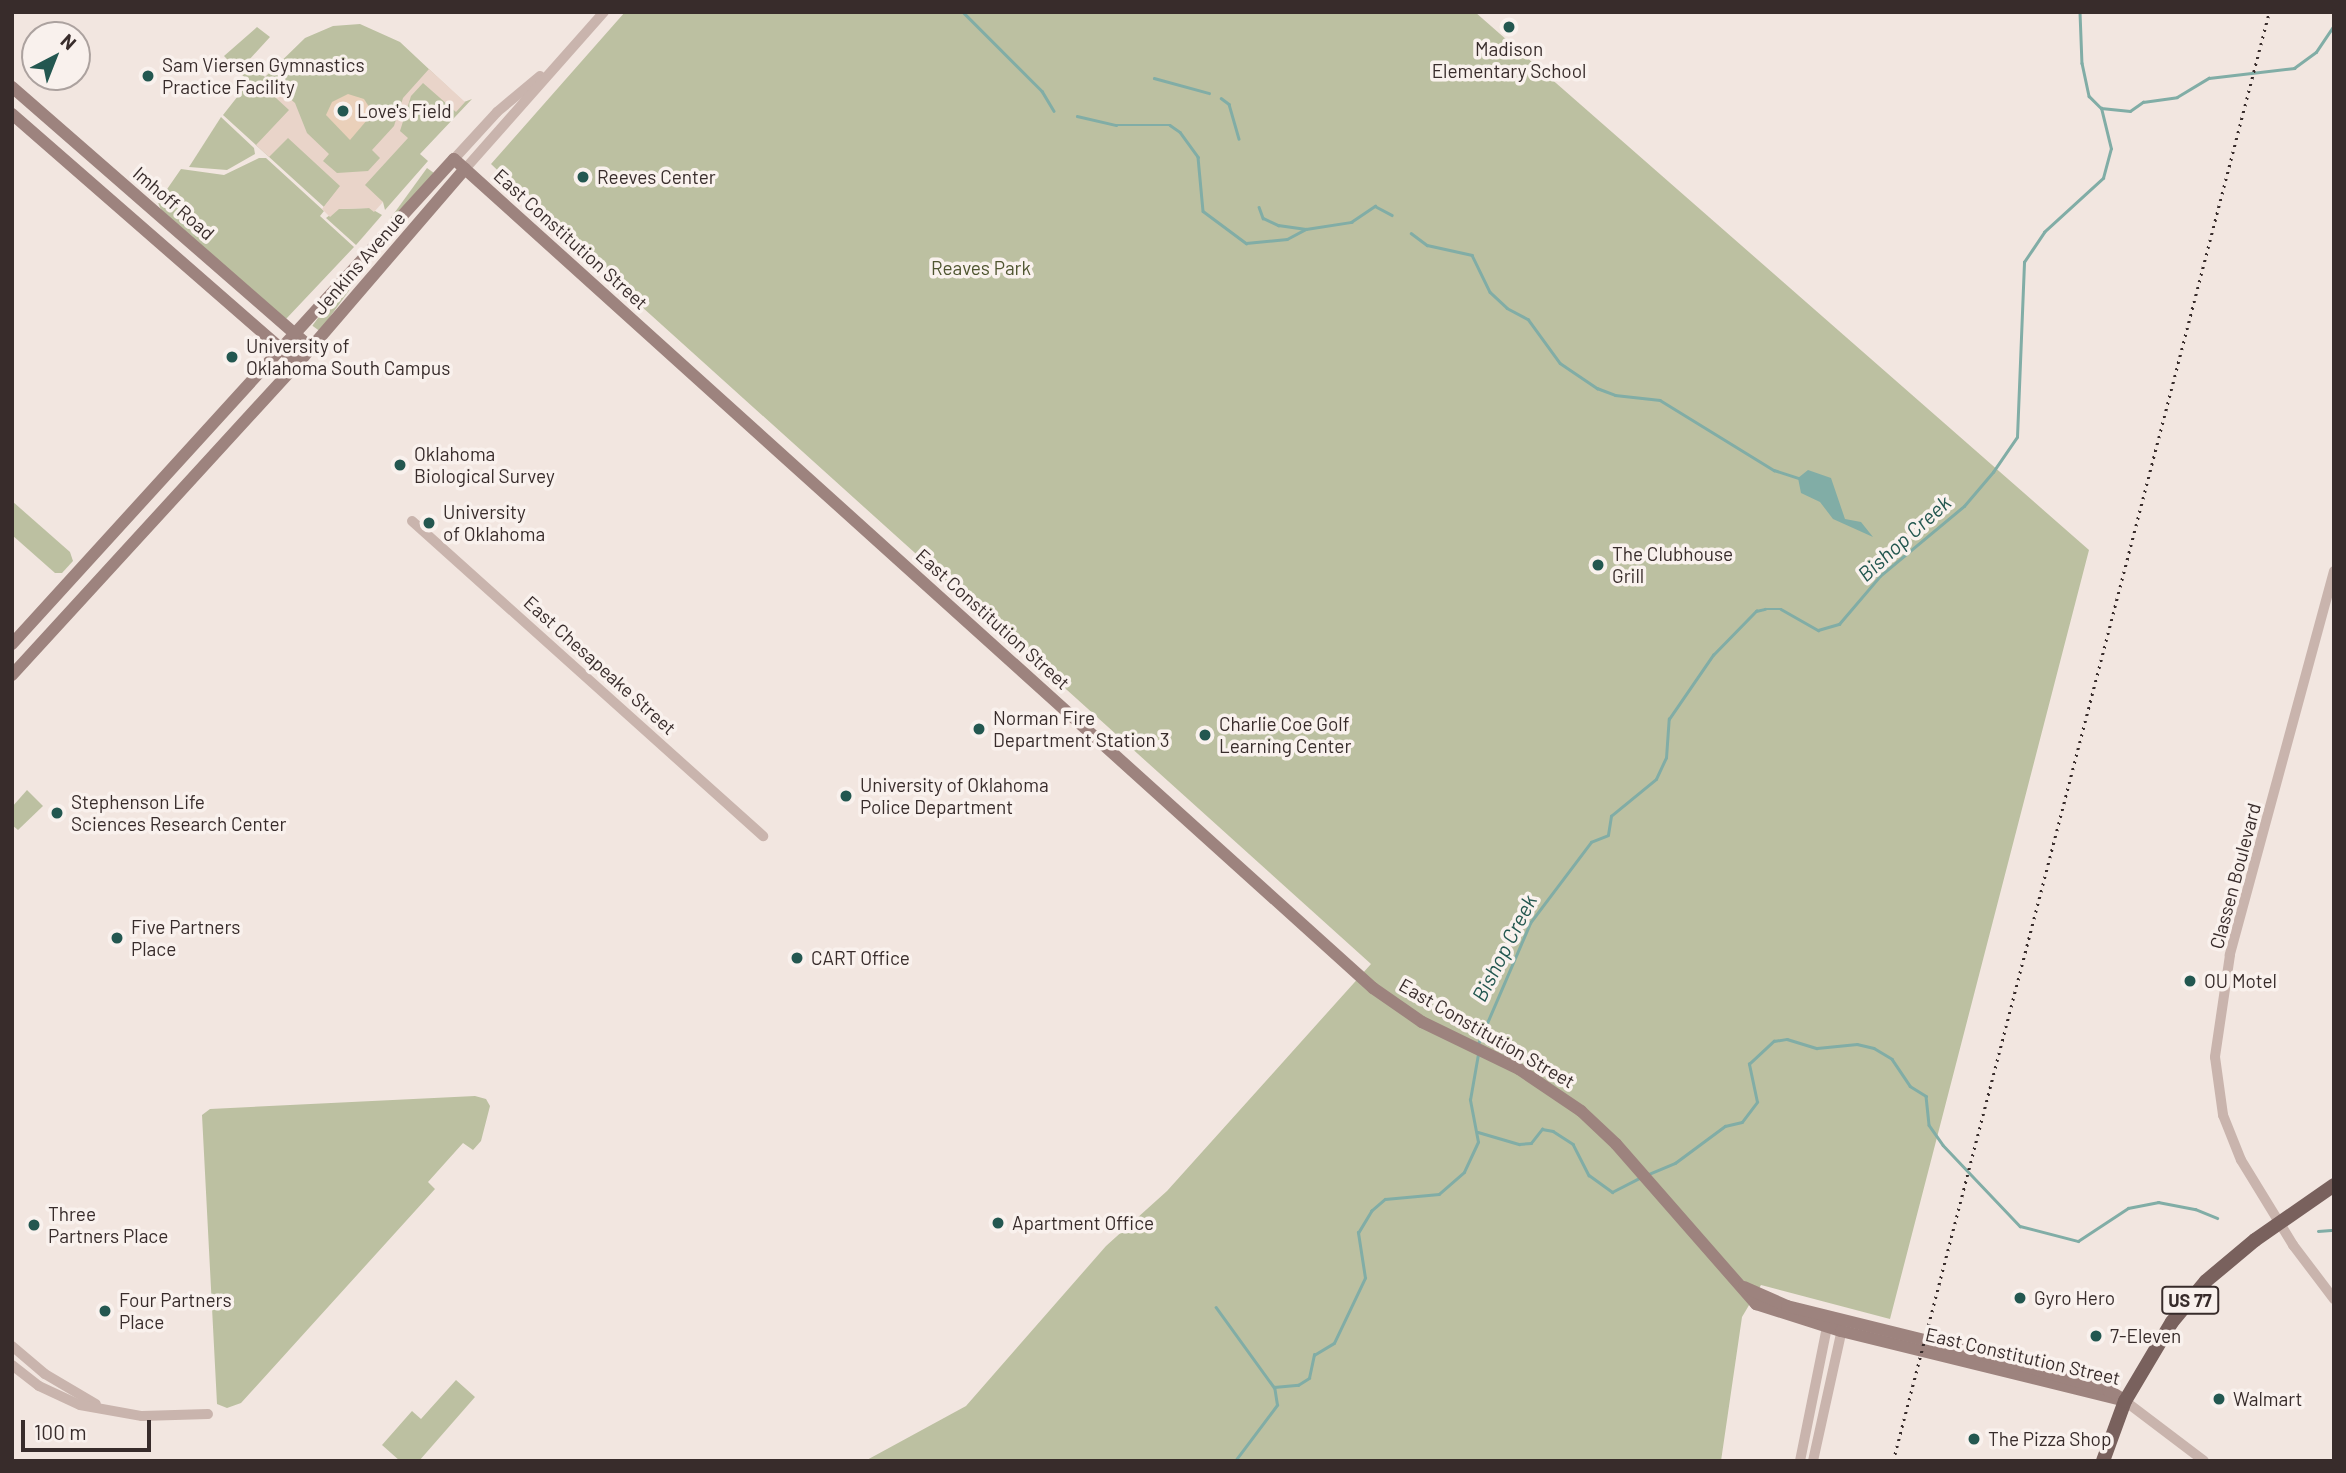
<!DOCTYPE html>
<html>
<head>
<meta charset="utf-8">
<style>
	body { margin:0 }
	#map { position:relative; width:2346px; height:1473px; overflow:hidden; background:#f2e6e0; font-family:Barlow,sans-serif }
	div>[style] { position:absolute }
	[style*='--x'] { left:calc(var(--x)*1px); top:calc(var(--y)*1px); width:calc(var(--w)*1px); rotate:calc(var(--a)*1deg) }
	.green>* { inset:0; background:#bcc0a1; transform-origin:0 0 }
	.sand>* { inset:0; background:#ead0ba }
	.plaza>* { inset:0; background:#e9d4c9 }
	.water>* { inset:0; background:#81ada6 }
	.stream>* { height:2.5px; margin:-1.25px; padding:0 1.25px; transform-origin:1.25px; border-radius:1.25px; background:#81ada6 }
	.tertiary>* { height:10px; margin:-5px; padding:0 5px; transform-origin:5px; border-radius:5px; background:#c9b4ad }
	.secondary>* { height:12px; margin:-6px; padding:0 6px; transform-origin:6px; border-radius:6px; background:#9d837e }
	.primary>* { height:14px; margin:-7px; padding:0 7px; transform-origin:7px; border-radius:7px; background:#79615d }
	.rail>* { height:2.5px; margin-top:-1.25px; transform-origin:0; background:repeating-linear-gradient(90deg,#382c2b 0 2px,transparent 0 7px) }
	.dots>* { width:19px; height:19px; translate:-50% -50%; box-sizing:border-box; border:4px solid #f9f1ed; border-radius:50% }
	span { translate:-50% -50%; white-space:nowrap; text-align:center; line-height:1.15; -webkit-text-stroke:7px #f9f1ed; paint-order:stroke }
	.shield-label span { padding:2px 5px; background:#f9f1ed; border:2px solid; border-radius:5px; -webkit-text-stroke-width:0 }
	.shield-label { font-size:18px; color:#382c2b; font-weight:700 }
	.poi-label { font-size:19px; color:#382c2b }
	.left { translate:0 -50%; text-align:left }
	.street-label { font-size:19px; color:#382c2b }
	.park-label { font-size:19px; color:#4f5530 }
	.water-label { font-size:21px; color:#235750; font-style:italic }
	.frame { position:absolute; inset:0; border:14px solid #382c2b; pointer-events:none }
	.north { position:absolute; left:21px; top:21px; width:70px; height:70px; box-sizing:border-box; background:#f9f1ed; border:2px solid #aca29f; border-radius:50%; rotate:42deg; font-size:19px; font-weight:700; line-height:28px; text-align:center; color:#382c2b }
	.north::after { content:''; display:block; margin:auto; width:24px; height:32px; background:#235750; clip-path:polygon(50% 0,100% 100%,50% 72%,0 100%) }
	.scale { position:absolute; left:21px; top:1420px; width:130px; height:32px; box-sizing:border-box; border:4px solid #382c2b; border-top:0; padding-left:9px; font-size:21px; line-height:24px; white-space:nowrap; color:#382c2b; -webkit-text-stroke:5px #f9f1ed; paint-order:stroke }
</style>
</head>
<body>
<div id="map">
	<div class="green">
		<div style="clip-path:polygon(625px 12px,1475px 12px,2089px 550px,1890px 1319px,1761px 1285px,1742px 1317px,1721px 1461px,865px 1461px,966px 1406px,1106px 1246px,1167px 1191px,1371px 964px,611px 279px,491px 164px)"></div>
		<div style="clip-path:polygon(360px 24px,400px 42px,464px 102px,472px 99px,420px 154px,428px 161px,385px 210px,383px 202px,337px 191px,324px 207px,223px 115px,249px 82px,224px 56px,257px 27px,270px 37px,248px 61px,265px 77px,305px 38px,333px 26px)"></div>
		<div style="clip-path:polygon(221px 117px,254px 148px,255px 154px,227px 170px,189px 167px)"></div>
		<div style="clip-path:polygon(259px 158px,266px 158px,324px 211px,320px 216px,354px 247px,286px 319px,161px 210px,157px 200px,158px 196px,168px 200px,163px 195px,181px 169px,224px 175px)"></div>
		<div style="left:427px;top:168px;width:9px;height:195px;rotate:36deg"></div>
		<div style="clip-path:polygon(370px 208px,382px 215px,356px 245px,326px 218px,338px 209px)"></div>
		<div style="clip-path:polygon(12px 501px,70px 552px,73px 561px,62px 573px,55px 573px,12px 535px)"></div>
		<div style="clip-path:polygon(27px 790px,43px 806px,18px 830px,12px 825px,12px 807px)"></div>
		<div style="clip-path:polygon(475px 1096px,486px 1099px,490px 1106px,481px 1141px,473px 1150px,463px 1143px,428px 1182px,435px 1189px,241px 1403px,227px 1408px,217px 1404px,202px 1115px,210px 1109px)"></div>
		<div style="clip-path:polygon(456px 1380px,475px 1397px,419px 1461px,400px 1461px,382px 1445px,412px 1411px,421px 1419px)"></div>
	</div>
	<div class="sand">
		<div style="clip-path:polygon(348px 94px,364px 99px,373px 113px,350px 140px,326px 115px,332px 102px)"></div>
	</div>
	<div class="plaza">
		<div style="clip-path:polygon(429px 69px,465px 102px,456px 112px,423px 83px,411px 96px,400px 131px,408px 138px,365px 185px,383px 202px,374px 212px,369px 208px,339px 209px,330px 217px,322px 209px,340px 186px,288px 138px,269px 157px,256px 145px,289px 110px,263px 86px,268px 80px,295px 103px,307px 133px,329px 154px,323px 161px,337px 173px,368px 171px,380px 158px,372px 150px,394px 126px,403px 98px)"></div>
	</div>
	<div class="water">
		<div style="clip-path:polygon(1808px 470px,1831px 478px,1845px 519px,1861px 522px,1873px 537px,1833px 519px,1820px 502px,1801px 493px,1798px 478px)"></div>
	</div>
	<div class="stream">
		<div style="--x:963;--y:12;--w:112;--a:45"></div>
		<div style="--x:1042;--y:91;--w:23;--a:59"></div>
		<div style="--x:2080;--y:12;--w:51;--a:87.8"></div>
		<div style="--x:2082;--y:63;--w:34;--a:78"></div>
		<div style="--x:2089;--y:96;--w:17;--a:45"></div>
		<div style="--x:1154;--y:78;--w:57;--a:15.3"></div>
		<div style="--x:1221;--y:98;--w:10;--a:37"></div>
		<div style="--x:1229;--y:104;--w:36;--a:74"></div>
		<div style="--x:2101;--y:108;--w:29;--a:6"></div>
		<div style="--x:2130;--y:111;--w:16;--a:-35"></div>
		<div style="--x:2143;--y:102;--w:34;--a:-8"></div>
		<div style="--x:2177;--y:97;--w:37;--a:-31"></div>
		<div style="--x:2209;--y:78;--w:86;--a:-6.7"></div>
		<div style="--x:2294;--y:68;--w:27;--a:-36"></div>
		<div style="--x:2316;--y:52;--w:32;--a:-56"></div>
		<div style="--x:1077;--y:116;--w:40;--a:13"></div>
		<div style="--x:1116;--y:125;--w:54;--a:0"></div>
		<div style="--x:1170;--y:125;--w:12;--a:35"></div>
		<div style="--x:1180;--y:132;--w:31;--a:54"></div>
		<div style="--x:1198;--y:157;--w:54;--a:84.7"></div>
		<div style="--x:1203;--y:211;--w:54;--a:36.7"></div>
		<div style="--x:1246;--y:243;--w:41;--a:-5.6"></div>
		<div style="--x:1287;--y:239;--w:21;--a:-28"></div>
		<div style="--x:1259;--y:207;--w:12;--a:70"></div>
		<div style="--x:1263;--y:218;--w:17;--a:25"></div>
		<div style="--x:1278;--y:225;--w:28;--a:8"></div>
		<div style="--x:1306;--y:229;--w:46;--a:-8.8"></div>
		<div style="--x:1351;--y:222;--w:29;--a:-34"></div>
		<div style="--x:1375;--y:206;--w:19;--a:28"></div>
		<div style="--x:1411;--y:233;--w:20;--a:37"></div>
		<div style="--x:1427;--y:245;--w:46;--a:12.5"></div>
		<div style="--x:1472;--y:255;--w:41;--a:64.1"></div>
		<div style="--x:1490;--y:292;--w:23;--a:43"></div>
		<div style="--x:1507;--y:308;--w:24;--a:28"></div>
		<div style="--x:1528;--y:319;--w:54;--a:54"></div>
		<div style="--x:1560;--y:363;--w:45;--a:34"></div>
		<div style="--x:1597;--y:388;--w:19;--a:21"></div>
		<div style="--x:1615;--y:395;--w:45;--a:6.3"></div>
		<div style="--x:1660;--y:400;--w:134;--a:31.6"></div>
		<div style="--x:1774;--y:470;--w:25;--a:18"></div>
		<div style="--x:1478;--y:1044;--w:132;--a:-66.7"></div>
		<div style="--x:1530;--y:923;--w:101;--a:-53"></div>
		<div style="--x:1591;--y:842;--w:18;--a:-22"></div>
		<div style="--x:1608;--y:835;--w:19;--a:-81"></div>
		<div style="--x:1611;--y:816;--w:58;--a:-39.4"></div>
		<div style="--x:1656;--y:779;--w:23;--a:-65"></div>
		<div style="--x:1666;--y:758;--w:39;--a:-86"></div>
		<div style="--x:1669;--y:719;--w:78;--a:-55.5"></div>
		<div style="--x:1713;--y:655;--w:62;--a:-45.7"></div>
		<div style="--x:1756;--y:611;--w:9;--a:-13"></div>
		<div style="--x:1765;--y:609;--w:16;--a:0"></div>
		<div style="--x:1781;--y:609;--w:43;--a:29.6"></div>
		<div style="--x:1818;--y:630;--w:22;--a:-16"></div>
		<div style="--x:1839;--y:624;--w:63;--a:-49.5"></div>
		<div style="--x:1880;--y:576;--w:109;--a:-39.8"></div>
		<div style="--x:1964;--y:506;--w:45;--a:-49.5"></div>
		<div style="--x:1993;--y:472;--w:42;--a:-55.6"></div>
		<div style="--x:2017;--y:437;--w:175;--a:-87.7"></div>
		<div style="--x:2024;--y:262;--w:36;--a:-56"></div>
		<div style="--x:2044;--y:232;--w:80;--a:-42.5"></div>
		<div style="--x:2103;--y:178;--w:30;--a:-75"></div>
		<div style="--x:2111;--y:149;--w:42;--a:-103.7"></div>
		<div style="--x:1478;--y:1132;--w:43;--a:16.3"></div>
		<div style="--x:1519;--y:1144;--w:12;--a:-5"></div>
		<div style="--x:1531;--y:1143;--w:18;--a:-52"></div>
		<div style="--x:1542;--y:1129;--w:11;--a:10"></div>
		<div style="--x:1553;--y:1131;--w:24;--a:33"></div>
		<div style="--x:1573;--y:1144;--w:35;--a:63"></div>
		<div style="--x:1589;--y:1175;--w:29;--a:36"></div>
		<div style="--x:1612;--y:1192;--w:31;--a:-27"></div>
		<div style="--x:1649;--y:1174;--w:28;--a:-23"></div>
		<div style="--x:1675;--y:1163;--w:62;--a:-36.5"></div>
		<div style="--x:1725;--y:1126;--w:17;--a:-13"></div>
		<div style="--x:1742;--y:1122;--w:25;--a:-53"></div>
		<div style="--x:1757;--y:1102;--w:39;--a:-102"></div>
		<div style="--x:1749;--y:1064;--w:34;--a:-43"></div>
		<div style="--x:1774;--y:1041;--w:13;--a:-9"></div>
		<div style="--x:1787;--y:1039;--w:31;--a:17"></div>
		<div style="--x:1817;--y:1048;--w:40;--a:-5.7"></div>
		<div style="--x:1857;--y:1044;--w:17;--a:13"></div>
		<div style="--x:1874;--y:1048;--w:21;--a:31"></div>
		<div style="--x:1892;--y:1059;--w:32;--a:56"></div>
		<div style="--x:1910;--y:1086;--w:19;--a:32"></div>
		<div style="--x:1926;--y:1096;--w:29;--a:84"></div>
		<div style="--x:1929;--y:1125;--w:24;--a:55"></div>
		<div style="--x:1943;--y:1145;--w:112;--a:46.5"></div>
		<div style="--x:2020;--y:1226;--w:60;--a:14.5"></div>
		<div style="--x:2078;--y:1241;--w:60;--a:-33.4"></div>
		<div style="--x:2128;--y:1208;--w:31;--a:-11"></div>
		<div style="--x:2158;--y:1202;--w:38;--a:11"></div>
		<div style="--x:2195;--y:1209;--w:24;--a:22"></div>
		<div style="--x:2318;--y:1231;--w:16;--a:-4"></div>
		<div style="--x:1216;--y:1307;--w:99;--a:54.1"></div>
		<div style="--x:1235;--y:1461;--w:70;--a:-53.1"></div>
		<div style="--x:1277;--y:1405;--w:18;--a:-99"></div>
		<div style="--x:1274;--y:1387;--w:24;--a:-5"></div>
		<div style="--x:1298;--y:1385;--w:13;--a:-32"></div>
		<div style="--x:1309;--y:1378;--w:24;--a:-78"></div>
		<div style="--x:1314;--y:1355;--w:23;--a:-31"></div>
		<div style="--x:1334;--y:1343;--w:72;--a:-64.5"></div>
		<div style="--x:1365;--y:1278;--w:46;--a:-98.8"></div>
		<div style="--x:1358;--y:1233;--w:26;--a:-59"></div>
		<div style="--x:1371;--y:1211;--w:18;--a:-41"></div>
		<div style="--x:1385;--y:1199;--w:54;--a:-5.3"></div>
		<div style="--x:1439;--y:1194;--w:33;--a:-41"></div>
		<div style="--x:1464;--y:1172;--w:33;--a:-65"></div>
		<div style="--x:1478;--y:1142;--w:43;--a:-100.8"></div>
		<div style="--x:1470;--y:1100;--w:47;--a:-80.1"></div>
	</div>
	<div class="tertiary">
		<div style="--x:454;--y:159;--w:64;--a:-47.5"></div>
		<div style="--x:497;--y:112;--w:56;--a:-39.9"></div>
		<div style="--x:465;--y:169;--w:210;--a:-48.5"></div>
		<div style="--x:412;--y:521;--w:472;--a:41.9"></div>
		<div style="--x:2334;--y:571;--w:398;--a:105.2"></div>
		<div style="--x:2230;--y:955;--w:103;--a:98.4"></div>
		<div style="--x:2215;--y:1057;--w:59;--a:82.1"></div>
		<div style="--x:2223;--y:1115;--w:48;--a:68.2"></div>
		<div style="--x:2241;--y:1160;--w:100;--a:58.5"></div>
		<div style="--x:2293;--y:1245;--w:68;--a:52.8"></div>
		<div style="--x:12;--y:1346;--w:43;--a:40.3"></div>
		<div style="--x:45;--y:1374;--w:59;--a:30.5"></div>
		<div style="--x:12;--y:1365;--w:34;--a:38"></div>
		<div style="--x:39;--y:1386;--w:45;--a:24.9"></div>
		<div style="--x:80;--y:1405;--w:63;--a:10.1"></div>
		<div style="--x:142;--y:1416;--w:66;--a:-1.7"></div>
		<div style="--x:2125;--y:1401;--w:99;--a:37.2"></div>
		<div style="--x:1800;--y:1461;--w:142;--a:-78.6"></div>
		<div style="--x:1813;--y:1461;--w:139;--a:-77.6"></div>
	</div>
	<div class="secondary">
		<div style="--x:12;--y:87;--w:397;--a:41.1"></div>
		<div style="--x:12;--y:114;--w:378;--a:41.1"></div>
		<div style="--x:12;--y:644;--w:656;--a:-47.66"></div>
		<div style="--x:454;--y:159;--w:1238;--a:42.05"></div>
		<div style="--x:1373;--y:988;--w:60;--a:34.8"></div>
		<div style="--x:1422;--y:1022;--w:108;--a:25.9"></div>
		<div style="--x:1519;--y:1069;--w:75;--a:34.1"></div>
		<div style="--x:1581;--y:1111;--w:48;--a:43.3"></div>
		<div style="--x:1616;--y:1144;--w:213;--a:48.8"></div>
		<div style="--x:1756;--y:1304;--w:89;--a:17.6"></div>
		<div style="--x:1841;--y:1331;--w:292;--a:13.8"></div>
		<div style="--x:12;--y:675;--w:432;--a:-47.5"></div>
		<div style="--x:304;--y:356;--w:247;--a:-49.3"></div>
		<div style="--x:1744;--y:1287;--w:47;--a:23.8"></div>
		<div style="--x:1787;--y:1306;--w:200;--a:13.9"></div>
		<div style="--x:1981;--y:1354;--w:132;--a:15.8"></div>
		<div style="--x:2108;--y:1390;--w:15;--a:32"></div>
	</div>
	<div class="primary">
		<div style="--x:2103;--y:1461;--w:64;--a:-69.9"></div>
		<div style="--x:2125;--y:1401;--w:92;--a:-59.3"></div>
		<div style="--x:2172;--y:1322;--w:53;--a:-50.3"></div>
		<div style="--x:2206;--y:1281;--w:64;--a:-39.9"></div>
		<div style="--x:2255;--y:1240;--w:96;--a:-34.8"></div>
	</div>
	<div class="rail">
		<div style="--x:1893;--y:1461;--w:1497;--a:-75.45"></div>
	</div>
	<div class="dots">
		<div style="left:1509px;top:27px;background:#235750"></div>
		<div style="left:148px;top:76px;background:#235750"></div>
		<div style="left:343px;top:111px;background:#235750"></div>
		<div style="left:583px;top:177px;background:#235750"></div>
		<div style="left:232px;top:357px;background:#235750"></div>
		<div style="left:400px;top:465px;background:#235750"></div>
		<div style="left:429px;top:523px;background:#235750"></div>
		<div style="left:1598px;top:565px;background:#235750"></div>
		<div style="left:979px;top:729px;background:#235750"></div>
		<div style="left:1205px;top:735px;background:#235750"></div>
		<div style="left:846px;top:796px;background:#235750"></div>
		<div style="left:57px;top:813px;background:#235750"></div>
		<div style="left:117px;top:938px;background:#235750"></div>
		<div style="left:797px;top:958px;background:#235750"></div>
		<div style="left:2190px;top:981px;background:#235750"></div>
		<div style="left:998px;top:1223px;background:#235750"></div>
		<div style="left:34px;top:1225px;background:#235750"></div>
		<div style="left:2020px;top:1298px;background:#235750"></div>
		<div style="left:105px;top:1311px;background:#235750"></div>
		<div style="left:2096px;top:1336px;background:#235750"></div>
		<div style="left:2219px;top:1399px;background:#235750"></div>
		<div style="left:1974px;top:1439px;background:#235750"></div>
	</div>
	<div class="shield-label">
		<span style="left:2190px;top:1300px">US 77</span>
	</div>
	<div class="poi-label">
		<span style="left:1509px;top:60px">Madison<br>Elementary School</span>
		<span class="left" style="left:162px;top:76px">Sam Viersen Gymnastics<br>Practice Facility</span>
		<span class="left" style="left:357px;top:111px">Love's Field</span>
		<span class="left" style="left:597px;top:177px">Reeves Center</span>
		<span class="left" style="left:246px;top:357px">University of<br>Oklahoma South Campus</span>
		<span class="left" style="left:414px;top:465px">Oklahoma<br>Biological Survey</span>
		<span class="left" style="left:443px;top:523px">University<br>of Oklahoma</span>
		<span class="left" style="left:1612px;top:565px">The Clubhouse<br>Grill</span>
		<span class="left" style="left:993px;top:729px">Norman Fire<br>Department Station 3</span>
		<span class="left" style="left:1219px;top:735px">Charlie Coe Golf<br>Learning Center</span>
		<span class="left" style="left:860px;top:796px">University of Oklahoma<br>Police Department</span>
		<span class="left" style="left:71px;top:813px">Stephenson Life<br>Sciences Research Center</span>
		<span class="left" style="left:131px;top:938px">Five Partners<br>Place</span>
		<span class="left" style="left:811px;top:958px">CART Office</span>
		<span class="left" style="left:2204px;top:981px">OU Motel</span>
		<span class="left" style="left:48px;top:1225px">Three<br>Partners Place</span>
		<span class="left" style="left:1012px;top:1223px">Apartment Office</span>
		<span class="left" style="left:2034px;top:1298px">Gyro Hero</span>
		<span class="left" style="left:119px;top:1311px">Four Partners<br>Place</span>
		<span class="left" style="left:2110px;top:1336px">7-Eleven</span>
		<span class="left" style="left:2233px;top:1399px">Walmart</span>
		<span class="left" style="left:1988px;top:1439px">The Pizza Shop</span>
	</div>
	<div class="street-label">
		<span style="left:174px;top:203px;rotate:41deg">Imhoff Road</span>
		<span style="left:571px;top:239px;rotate:42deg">East Constitution Street</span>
		<span style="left:359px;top:263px;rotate:-49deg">Jenkins Avenue</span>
		<span style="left:993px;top:619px;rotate:42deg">East Constitution Street</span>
		<span style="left:600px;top:665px;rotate:42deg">East Chesapeake Street</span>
		<span style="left:2235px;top:876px;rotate:-75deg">Classen Boulevard</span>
		<span style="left:1487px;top:1033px;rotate:30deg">East Constitution Street</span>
		<span style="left:2023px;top:1356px;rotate:13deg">East Constitution Street</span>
	</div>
	<div class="park-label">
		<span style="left:981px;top:268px">Reaves Park</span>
	</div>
	<div class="water-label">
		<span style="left:1904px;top:538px;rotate:-42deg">Bishop Creek</span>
		<span style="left:1504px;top:948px;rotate:-63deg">Bishop Creek</span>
	</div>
	<div class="frame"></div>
	<div class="north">N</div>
	<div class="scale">100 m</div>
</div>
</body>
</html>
